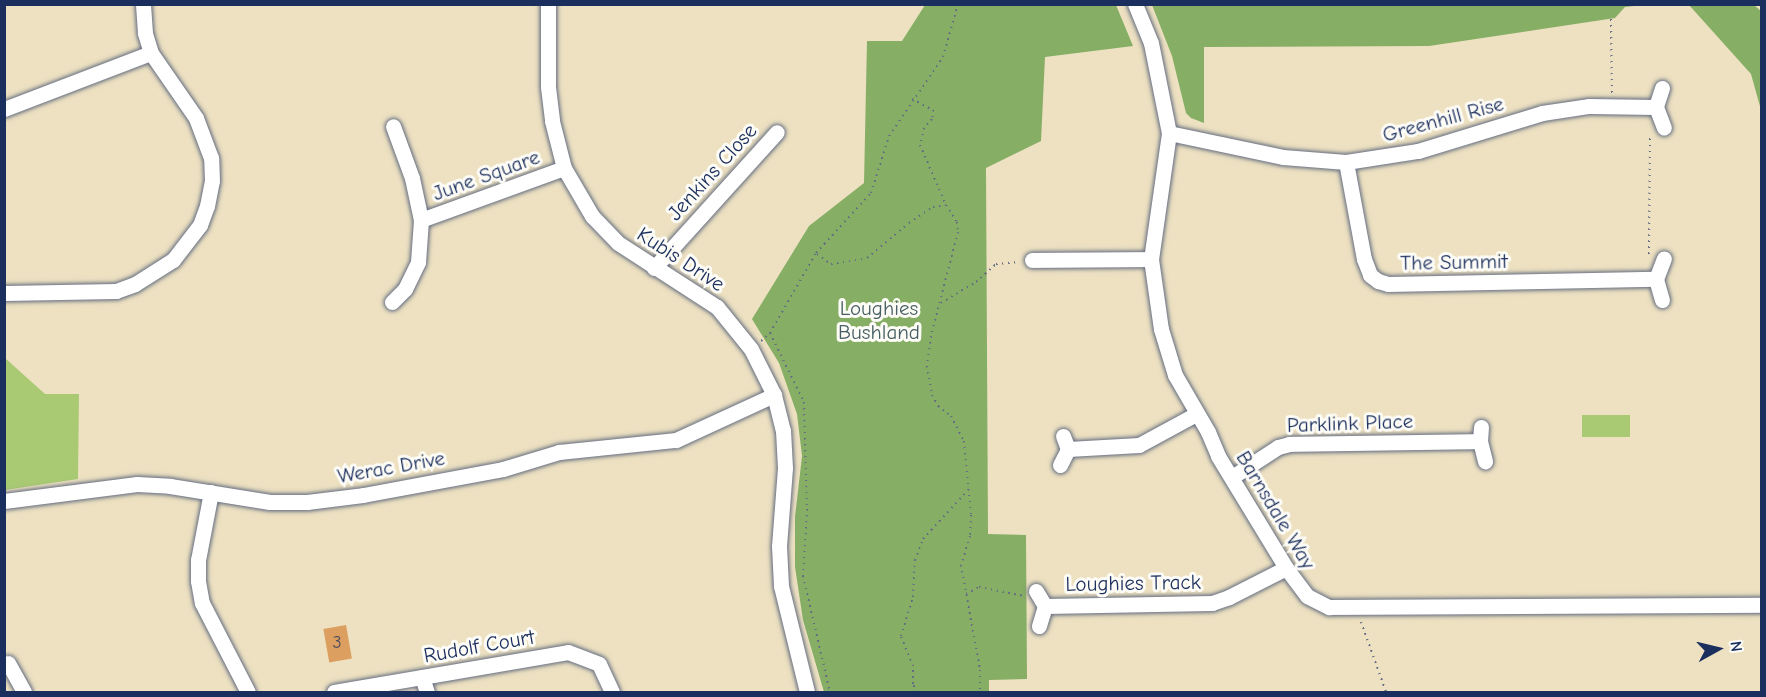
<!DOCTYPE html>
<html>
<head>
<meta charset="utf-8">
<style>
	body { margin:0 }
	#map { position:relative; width:1766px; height:697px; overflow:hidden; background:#ede1c1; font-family:"Comic Neue",sans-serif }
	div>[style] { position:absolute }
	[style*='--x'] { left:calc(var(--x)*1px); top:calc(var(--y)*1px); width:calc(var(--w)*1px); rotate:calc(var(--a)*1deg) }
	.green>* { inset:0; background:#a9ca73; transform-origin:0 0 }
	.forest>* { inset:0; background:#86ae65 }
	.building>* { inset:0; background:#dd9f5f; transform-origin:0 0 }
	.path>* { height:2px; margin-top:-1px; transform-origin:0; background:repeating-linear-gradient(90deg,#646d81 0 1.5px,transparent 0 6px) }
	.roads { filter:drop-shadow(0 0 2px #646d81) drop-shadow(0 0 2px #646d81) }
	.minor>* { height:15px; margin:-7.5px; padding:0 7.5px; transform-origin:7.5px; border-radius:7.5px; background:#fff }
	span { translate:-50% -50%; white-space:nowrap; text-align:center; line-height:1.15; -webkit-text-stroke:6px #fdfcf7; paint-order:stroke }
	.number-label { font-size:18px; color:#4c4b5e }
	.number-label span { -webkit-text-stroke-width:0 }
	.street-label { font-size:21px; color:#1b2f5e }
	.park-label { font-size:21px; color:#465e64 }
	.frame { position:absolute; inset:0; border:6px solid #1b2f5e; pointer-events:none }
	.north { position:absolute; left:1688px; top:619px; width:60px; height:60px; -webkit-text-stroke:4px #fdfcf7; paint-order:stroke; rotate:82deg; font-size:16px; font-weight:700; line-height:24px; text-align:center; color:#1b2f5e }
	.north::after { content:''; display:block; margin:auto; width:21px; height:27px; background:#1b2f5e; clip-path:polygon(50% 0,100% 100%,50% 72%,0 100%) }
</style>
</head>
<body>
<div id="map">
	<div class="green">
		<div style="clip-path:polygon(5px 358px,45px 394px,79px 394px,78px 479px,5px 490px)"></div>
		<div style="left:1582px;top:415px;width:48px;height:22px"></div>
	</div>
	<div class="forest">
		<div style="clip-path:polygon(925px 5px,1116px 5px,1133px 46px,1045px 57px,1041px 141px,986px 168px,988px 534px,1026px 535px,1027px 679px,989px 680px,989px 692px,824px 692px,803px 620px,795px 567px,795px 517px,802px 456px,797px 414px,779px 363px,752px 319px,809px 226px,864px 183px,867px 41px,902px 41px)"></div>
		<div style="clip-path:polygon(1152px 5px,1643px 5px,1625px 7px,1615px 18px,1429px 46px,1204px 47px,1204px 123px,1191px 118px,1186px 113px,1172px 56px)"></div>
		<div style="clip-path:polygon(1689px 5px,1754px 5px,1761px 11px,1761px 110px,1751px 74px)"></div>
	</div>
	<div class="building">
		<div style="left:346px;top:625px;width:34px;height:23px;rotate:80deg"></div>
	</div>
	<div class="path">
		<div style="--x:1611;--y:19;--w:75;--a:89.2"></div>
		<div style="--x:912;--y:99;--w:24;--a:28"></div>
		<div style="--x:933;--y:110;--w:9;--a:96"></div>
		<div style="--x:932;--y:119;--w:12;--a:132"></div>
		<div style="--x:924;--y:128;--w:17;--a:103"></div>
		<div style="--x:920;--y:145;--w:65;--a:66.6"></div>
		<div style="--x:946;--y:205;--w:20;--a:57"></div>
		<div style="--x:957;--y:222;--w:10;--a:84"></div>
		<div style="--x:958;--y:232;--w:107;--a:104.6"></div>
		<div style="--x:931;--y:336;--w:30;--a:98"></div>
		<div style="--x:927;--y:366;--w:29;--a:80"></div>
		<div style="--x:932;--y:395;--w:13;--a:61"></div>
		<div style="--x:938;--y:406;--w:16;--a:38"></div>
		<div style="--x:951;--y:416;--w:28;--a:63"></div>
		<div style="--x:964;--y:441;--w:74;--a:84.6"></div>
		<div style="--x:971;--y:515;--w:21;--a:93"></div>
		<div style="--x:970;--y:536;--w:30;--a:107"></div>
		<div style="--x:961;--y:565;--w:107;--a:79.7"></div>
		<div style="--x:980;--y:670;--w:22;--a:90"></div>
		<div style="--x:817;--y:254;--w:17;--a:36"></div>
		<div style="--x:831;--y:264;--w:36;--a:-9"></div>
		<div style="--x:867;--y:258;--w:55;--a:-39.8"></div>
		<div style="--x:909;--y:223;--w:29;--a:-34"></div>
		<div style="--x:933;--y:207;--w:13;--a:-9"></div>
		<div style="--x:1649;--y:254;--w:120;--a:-89.5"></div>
		<div style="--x:941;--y:303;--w:41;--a:-31"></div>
		<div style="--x:976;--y:282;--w:27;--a:-42"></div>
		<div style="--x:996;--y:264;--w:23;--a:-5"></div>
		<div style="--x:770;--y:333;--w:77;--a:63.8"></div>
		<div style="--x:804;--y:402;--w:107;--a:88.4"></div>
		<div style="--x:807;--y:509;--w:67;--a:93.4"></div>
		<div style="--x:803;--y:576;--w:119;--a:76.9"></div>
		<div style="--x:761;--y:341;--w:12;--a:-42"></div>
		<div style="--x:770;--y:333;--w:92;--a:-60.1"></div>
		<div style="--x:816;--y:253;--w:81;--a:-47.5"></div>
		<div style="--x:871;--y:193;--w:60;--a:-72.5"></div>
		<div style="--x:889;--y:136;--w:96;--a:-55.6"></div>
		<div style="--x:943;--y:57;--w:55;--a:-74.2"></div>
		<div style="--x:966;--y:594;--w:15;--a:-28"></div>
		<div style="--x:979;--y:587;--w:46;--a:11.3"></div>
		<div style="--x:1361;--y:622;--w:74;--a:70.3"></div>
		<div style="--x:917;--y:692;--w:9;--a:-117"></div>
		<div style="--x:913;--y:684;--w:18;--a:-90"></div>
		<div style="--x:913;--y:666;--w:32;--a:-112"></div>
		<div style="--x:901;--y:636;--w:41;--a:-72.9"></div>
		<div style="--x:913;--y:597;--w:37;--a:-87"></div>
		<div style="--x:915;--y:560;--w:22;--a:-69"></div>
		<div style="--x:923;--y:539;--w:67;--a:-47.4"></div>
	</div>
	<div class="roads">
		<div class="minor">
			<div style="--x:548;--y:4;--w:83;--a:90"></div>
			<div style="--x:548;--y:87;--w:34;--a:83"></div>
			<div style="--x:552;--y:121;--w:49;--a:75.7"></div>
			<div style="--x:564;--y:168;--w:56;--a:59.7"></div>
			<div style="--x:592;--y:216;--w:37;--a:46"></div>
			<div style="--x:618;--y:243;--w:118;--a:32.9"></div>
			<div style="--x:717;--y:307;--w:54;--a:51"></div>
			<div style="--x:751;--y:349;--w:51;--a:63.4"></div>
			<div style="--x:774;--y:395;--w:36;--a:76"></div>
			<div style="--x:783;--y:430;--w:38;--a:87"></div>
			<div style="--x:785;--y:468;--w:78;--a:94.4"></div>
			<div style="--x:779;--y:546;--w:40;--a:87.1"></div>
			<div style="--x:781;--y:586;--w:109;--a:76.2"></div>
			<div style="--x:1135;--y:4;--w:42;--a:67.7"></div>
			<div style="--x:1151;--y:43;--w:92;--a:78.7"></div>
			<div style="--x:1169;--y:133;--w:127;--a:98.1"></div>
			<div style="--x:1151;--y:259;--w:71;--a:81.9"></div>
			<div style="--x:1161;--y:329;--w:48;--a:73.1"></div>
			<div style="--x:1175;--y:375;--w:66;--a:59.9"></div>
			<div style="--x:1208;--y:432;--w:26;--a:67"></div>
			<div style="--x:1218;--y:456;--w:131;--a:58.7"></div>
			<div style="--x:1286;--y:568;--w:35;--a:53"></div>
			<div style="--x:1307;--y:596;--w:25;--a:27"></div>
			<div style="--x:1329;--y:607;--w:433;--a:-0.3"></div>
			<div style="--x:1662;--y:88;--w:20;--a:108"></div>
			<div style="--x:1656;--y:107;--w:22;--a:69"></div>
			<div style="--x:4;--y:109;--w:157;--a:-20.9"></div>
			<div style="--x:1169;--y:133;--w:116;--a:11.9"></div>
			<div style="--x:1283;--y:157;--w:63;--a:4.5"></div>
			<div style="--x:1346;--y:162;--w:73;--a:-8.7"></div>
			<div style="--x:1418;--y:151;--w:130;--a:-17"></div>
			<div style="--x:1542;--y:113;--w:48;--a:-8.5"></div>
			<div style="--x:1589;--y:106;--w:67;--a:0.9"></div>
			<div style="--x:1346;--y:162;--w:99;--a:79.5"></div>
			<div style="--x:1364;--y:259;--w:17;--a:69"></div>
			<div style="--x:1370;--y:275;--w:10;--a:37"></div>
			<div style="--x:1378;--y:281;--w:10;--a:17"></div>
			<div style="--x:1388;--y:284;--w:268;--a:-1.1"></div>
			<div style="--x:421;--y:220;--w:152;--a:-20"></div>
			<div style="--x:1032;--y:260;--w:119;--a:-0.5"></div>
			<div style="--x:654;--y:268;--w:183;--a:-47.9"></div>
			<div style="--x:4;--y:293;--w:112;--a:-1"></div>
			<div style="--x:116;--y:291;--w:20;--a:-20"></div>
			<div style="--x:135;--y:284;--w:45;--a:-32.3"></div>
			<div style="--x:173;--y:260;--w:44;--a:-52.4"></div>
			<div style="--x:200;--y:225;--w:20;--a:-70"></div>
			<div style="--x:207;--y:206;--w:25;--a:-79"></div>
			<div style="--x:212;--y:181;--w:23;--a:-92"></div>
			<div style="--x:211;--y:158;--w:43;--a:-110.6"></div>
			<div style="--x:196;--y:118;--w:79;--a:-124.7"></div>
			<div style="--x:151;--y:53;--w:21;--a:-107"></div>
			<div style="--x:145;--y:33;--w:29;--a:-94"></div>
			<div style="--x:1662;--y:300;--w:22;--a:-106"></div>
			<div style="--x:1656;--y:279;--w:22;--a:-69"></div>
			<div style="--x:392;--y:302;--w:18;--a:-45"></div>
			<div style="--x:405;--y:289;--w:30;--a:-64"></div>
			<div style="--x:418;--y:262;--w:42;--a:-85.9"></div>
			<div style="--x:421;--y:220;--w:43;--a:-102.1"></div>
			<div style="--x:412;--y:178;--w:55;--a:-110.1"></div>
			<div style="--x:1481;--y:427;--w:14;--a:94"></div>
			<div style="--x:1480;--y:441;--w:21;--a:76"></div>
			<div style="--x:1068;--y:449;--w:71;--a:-3.2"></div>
			<div style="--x:1139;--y:445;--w:65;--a:-28.5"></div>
			<div style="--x:1060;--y:465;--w:18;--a:-63"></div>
			<div style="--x:1068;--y:449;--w:14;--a:-111"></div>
			<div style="--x:1232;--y:477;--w:55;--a:-33.1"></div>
			<div style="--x:1278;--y:447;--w:11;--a:-15"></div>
			<div style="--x:1289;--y:444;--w:191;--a:-0.9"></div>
			<div style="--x:211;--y:492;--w:69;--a:100.8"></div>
			<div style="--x:198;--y:560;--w:21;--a:90"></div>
			<div style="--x:198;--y:581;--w:22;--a:80"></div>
			<div style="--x:202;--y:603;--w:100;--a:62.7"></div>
			<div style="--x:4;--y:501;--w:134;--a:-7.3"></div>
			<div style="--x:137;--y:484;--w:33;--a:3"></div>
			<div style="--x:170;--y:486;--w:101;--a:9.1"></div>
			<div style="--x:270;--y:502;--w:37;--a:0"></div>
			<div style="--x:307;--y:502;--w:56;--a:-7.1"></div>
			<div style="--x:363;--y:495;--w:142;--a:-10.5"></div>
			<div style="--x:503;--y:469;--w:59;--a:-16.9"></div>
			<div style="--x:559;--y:452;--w:118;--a:-5.9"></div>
			<div style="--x:676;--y:440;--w:108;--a:-24.7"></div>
			<div style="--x:1036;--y:591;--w:17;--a:59"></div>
			<div style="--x:1045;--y:606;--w:21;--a:107"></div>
			<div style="--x:1045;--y:606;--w:167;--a:-1"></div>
			<div style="--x:1212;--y:603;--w:18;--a:-19"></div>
			<div style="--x:1229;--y:597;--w:64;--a:-27"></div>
			<div style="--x:8;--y:663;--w:33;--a:61"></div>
			<div style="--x:422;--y:677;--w:16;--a:72"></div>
			<div style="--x:334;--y:692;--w:237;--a:-9.7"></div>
			<div style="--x:568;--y:652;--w:33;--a:21"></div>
			<div style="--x:599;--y:664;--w:31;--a:65"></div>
		</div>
	</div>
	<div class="number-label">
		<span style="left:337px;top:643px">3</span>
	</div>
	<div class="street-label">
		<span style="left:1443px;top:119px;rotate:-15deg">Greenhill Rise</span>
		<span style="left:712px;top:172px;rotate:-48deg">Jenkins Close</span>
		<span style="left:486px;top:175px;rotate:-20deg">June Square</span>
		<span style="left:681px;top:259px;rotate:33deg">Kubis Drive</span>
		<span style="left:1454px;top:262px;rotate:-1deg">The Summit</span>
		<span style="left:1350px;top:423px;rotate:-2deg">Parklink Place</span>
		<span style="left:391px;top:467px;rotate:-10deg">Werac Drive</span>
		<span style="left:1276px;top:510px;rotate:59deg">Barnsdale Way</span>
		<span style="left:1133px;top:583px;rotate:-1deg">Loughies Track</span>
		<span style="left:479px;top:646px;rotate:-10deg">Rudolf Court</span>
	</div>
	<div class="park-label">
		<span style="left:879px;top:320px">Loughies<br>Bushland</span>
	</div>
	<div class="frame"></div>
	<div class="north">N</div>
</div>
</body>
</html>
